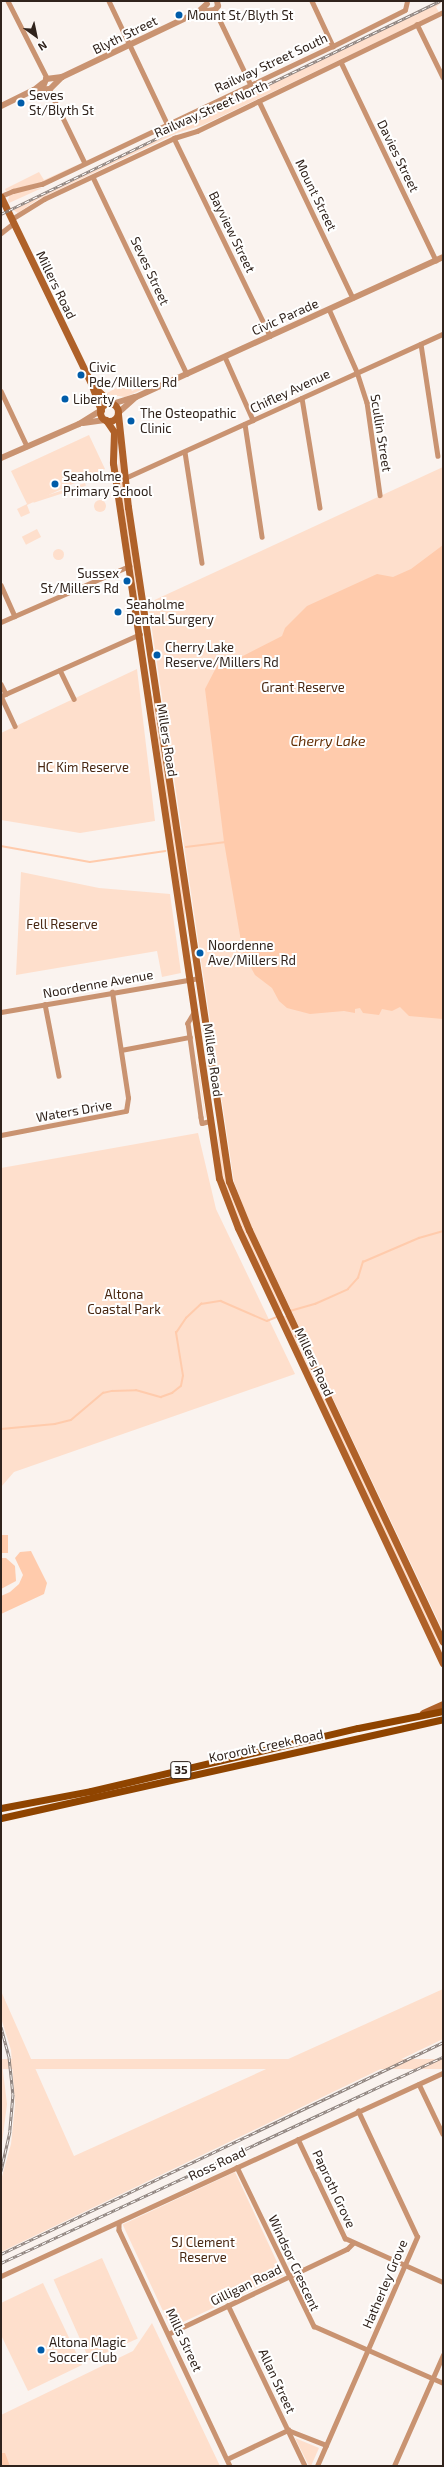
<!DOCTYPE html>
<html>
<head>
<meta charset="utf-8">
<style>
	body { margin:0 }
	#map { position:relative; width:444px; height:2467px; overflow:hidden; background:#faf3ef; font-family:"Exo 2",sans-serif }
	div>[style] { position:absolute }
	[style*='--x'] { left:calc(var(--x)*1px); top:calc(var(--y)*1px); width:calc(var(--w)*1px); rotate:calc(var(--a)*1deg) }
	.green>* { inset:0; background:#fedfcc; transform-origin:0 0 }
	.round { border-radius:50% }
	.water>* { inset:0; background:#ffcbac; transform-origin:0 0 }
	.stream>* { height:1.5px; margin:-0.75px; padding:0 0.75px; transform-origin:0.75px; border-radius:0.75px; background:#ffcbac }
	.minor>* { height:4.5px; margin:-2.25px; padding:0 2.25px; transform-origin:2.25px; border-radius:2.25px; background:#c99371 }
	.tertiary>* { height:6px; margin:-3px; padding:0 3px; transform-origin:3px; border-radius:3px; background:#c99371 }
	.secondary>* { height:7px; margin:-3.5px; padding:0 3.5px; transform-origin:3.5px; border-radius:3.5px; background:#af6129 }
	.secondary>.ring { margin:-3.5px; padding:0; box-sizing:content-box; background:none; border:7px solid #af6129; border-radius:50% }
	.primary>* { height:7px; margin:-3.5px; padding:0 3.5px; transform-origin:3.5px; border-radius:3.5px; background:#8f4400 }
	.rail>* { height:3px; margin-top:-1.5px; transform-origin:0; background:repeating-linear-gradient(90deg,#fff 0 4.5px,#8a7f7a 0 9px); box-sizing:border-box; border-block:1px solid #8a7f7a }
	.dots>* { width:11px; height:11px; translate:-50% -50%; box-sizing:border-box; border:2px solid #fff; border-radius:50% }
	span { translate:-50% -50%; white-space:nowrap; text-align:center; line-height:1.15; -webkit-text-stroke:4px #fff; paint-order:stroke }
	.shield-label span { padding:1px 3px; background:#fff; border:1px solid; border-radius:3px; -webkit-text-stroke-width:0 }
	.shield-label { font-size:12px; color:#30231c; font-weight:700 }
	.poi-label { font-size:13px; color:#30231c }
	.left { translate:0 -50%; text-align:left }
	.right { translate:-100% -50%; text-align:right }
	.street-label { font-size:13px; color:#30231c }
	.park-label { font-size:13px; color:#482711 }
	.water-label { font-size:14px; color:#622e04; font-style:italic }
	.frame { position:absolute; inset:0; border:2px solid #30231c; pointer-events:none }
	.north { position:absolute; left:16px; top:16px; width:40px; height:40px; -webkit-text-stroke:3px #fff; paint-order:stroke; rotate:147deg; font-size:11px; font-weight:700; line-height:16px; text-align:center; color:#30231c }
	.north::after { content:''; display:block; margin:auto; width:14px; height:18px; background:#30231c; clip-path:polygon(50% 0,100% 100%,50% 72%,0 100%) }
</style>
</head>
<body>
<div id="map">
	<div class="green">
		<div style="clip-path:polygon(443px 1px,436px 7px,439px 12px,429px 17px,203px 125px,177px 133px,37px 200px,18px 213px,13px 210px)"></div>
		<div style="clip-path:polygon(81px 163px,43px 182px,6px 191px,5px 189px,39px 172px,44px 180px)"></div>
		<div style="clip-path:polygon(42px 188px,9px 203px,8px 200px,10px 194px,20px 191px)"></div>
		<div style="clip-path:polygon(128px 382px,132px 391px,140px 387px,141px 390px,125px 397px,105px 394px)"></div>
		<div style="clip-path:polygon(89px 435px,105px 469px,27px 505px,30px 513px,21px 517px,17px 509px,27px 504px,11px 471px)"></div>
		<div style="clip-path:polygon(119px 453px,137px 590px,138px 603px,118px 474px)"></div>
		<div style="clip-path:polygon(443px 467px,443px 1631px,248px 1219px,234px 1182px,148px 603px)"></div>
		<div style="left:85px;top:483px;width:3px;height:55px;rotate:72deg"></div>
		<div class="round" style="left:94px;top:500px;width:12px;height:12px"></div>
		<div style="left:37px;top:529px;width:9px;height:17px;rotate:63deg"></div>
		<div class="round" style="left:52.5px;top:548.5px;width:11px;height:11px"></div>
		<div style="clip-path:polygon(137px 669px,155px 821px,80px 833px,1px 820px,1px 733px)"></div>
		<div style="clip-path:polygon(153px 695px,185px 904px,185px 922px,152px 697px)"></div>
		<div style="clip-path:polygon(21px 872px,99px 888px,170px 894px,181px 973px,162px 977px,157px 951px,16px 975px)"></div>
		<div style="clip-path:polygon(197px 1064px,198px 1064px,206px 1118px,205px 1117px)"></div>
		<div style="clip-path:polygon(217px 1128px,231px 1195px,284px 1311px,281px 1312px,231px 1207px,222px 1177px)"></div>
		<div style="clip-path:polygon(198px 1133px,216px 1209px,295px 1374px,14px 1472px,1px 1487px,1px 1168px)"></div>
		<div style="clip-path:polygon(283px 1316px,287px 1316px,436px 1633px,443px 1655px)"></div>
		<div style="clip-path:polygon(443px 1989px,443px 2039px,1px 2252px,1px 2180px,11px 2144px,15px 2104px,11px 2050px,1px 2018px,1px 1991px,74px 2156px)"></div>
		<div style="clip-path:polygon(1px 2055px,7px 2104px,1px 2151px)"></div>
		<div style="left:443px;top:2059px;width:10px;height:488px;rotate:90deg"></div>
		<div style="left:235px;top:2172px;width:114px;height:124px;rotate:65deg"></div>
		<div style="left:102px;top:2258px;width:88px;height:53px;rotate:66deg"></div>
		<div style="clip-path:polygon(43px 2283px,82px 2365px,28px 2391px,1px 2335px,1px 2303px)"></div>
		<div style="clip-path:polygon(152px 2323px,220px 2466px,1px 2466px,1px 2415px,133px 2351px)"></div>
		<div style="clip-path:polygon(295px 2438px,319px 2448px,311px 2466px,309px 2466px)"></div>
	</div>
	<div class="water">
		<div style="clip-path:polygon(443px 545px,443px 1019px,409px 1016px,400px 1007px,392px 1011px,382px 1009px,379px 1015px,363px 1013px,360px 1008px,355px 1009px,355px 1013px,344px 1011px,310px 1014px,287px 1008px,279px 1001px,272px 988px,255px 975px,243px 953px,224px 842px,205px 689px,218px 664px,227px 658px,239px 658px,282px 636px,285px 628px,307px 606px,377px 574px,393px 577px,411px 569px)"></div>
		<div style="left:1px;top:1535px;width:7px;height:18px"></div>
		<div style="clip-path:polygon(31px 1551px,47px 1583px,44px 1594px,1px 1614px,1px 1596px,10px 1592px,19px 1584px,23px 1575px,15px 1558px,20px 1552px)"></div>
		<div style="clip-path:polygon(1px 1558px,6px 1558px,15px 1566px,16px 1581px,1px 1589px)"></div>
		<div style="clip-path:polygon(1px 2453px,5px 2453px,10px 2466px,3px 2466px,1px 2463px)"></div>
	</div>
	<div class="stream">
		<div style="--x:1;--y:846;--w:90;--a:10.2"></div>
		<div style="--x:90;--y:862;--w:76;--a:-8.3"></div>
		<div style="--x:186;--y:847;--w:38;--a:-7"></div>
		<div style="--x:290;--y:1311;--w:26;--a:-16"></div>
		<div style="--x:315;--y:1304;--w:36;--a:-24"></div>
		<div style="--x:348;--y:1289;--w:15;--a:-48"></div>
		<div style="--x:358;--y:1278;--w:17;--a:-73"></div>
		<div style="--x:363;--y:1262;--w:61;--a:-23.2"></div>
		<div style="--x:419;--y:1238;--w:25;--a:-16"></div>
		<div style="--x:1;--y:1429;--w:54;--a:-5.3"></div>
		<div style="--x:55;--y:1424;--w:16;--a:-14"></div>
		<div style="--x:71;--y:1420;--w:42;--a:-40.2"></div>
		<div style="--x:103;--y:1393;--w:9;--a:-13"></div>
		<div style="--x:112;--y:1391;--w:24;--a:-2"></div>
		<div style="--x:136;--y:1390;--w:26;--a:16"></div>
		<div style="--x:161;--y:1397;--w:12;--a:-20"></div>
		<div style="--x:172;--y:1393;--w:11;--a:-38"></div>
		<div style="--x:181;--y:1386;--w:10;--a:-79"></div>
		<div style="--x:183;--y:1376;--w:44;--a:-99.2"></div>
		<div style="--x:176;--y:1333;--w:18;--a:-56"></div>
		<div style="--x:186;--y:1318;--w:21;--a:-43"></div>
		<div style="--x:201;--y:1304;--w:20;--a:-9"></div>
		<div style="--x:221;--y:1301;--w:50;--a:23.5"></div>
		<div style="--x:267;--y:1321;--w:11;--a:-22"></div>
	</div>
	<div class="minor">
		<div style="--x:8;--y:1;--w:86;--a:63.1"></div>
		<div style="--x:109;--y:1;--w:137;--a:64.6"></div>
		<div style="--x:312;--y:1;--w:50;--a:65"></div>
		<div style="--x:215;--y:10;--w:83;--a:64.4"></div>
		<div style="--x:417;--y:24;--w:59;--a:63.9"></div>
		<div style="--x:341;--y:62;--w:220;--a:64.4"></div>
		<div style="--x:49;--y:89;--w:82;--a:64.1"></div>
		<div style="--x:259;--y:101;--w:218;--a:64.5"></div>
		<div style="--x:174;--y:138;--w:220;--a:64.1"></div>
		<div style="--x:93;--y:177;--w:218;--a:64.5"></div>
		<div style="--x:1;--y:196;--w:13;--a:-23"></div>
		<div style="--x:13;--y:191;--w:30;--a:-14"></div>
		<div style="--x:42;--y:184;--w:322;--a:-25.4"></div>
		<div style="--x:333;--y:46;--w:80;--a:-26.6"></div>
		<div style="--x:405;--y:10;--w:9;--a:-77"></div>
		<div style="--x:12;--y:219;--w:38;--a:-32"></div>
		<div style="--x:44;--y:199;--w:144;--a:-25.1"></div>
		<div style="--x:174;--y:138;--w:24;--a:-17"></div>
		<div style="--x:197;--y:131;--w:273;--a:-25.8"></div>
		<div style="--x:1;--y:233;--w:16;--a:-38"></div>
		<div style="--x:329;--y:309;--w:69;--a:66"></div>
		<div style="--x:357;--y:372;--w:32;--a:72"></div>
		<div style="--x:367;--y:402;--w:94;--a:82"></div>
		<div style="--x:421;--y:344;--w:113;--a:81.4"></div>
		<div style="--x:225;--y:357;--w:69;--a:66"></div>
		<div style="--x:1;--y:391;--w:61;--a:64.7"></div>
		<div style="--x:302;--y:398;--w:111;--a:80.7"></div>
		<div style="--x:245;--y:424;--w:114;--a:81.4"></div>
		<div style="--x:185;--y:452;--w:112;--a:81.3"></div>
		<div style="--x:125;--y:478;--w:349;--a:-24.4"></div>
		<div style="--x:1;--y:585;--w:34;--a:66"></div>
		<div style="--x:1;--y:622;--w:140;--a:-23.6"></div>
		<div style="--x:60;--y:670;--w:32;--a:64"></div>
		<div style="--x:1;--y:684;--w:11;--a:63"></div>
		<div style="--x:1;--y:696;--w:152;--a:-24"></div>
		<div style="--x:1;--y:696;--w:33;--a:65"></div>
		<div style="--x:45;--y:1004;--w:73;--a:79"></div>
		<div style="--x:1;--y:1012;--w:201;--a:-9.7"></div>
		<div style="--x:194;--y:1013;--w:12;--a:121"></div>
		<div style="--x:188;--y:1023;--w:95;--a:82.1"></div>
		<div style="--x:201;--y:1117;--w:6;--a:81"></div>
		<div style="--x:202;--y:1123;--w:8;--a:-14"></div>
		<div style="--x:121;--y:1050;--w:70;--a:-10.7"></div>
		<div style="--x:1;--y:1135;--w:127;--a:-10.9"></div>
		<div style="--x:126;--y:1111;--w:13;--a:-81"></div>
		<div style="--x:128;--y:1098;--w:107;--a:-98.6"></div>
		<div style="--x:419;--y:2084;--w:55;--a:64.4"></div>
		<div style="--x:298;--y:2139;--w:110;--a:64.6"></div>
		<div style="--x:345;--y:2238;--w:107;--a:24.2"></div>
		<div style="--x:237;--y:2167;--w:177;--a:64.2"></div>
		<div style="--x:314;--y:2326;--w:141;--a:23.8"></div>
		<div style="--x:119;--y:2224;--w:6;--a:90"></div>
		<div style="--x:119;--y:2230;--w:261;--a:64.8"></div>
		<div style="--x:1;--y:2276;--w:486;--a:-24.7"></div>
		<div style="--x:228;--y:2305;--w:178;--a:64.4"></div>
		<div style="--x:168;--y:2334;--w:198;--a:-25.4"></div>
		<div style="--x:347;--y:2249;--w:8;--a:-45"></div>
		<div style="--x:227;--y:2459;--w:68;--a:-25.4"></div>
		<div style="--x:288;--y:2430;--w:41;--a:21.5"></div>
		<div style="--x:317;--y:2466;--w:250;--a:-66.4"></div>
		<div style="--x:417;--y:2237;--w:139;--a:-115.1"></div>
		<div style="--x:394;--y:2466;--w:121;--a:-66.2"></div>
	</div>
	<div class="tertiary">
		<div style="--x:198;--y:12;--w:12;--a:-42"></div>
		<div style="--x:43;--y:87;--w:9;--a:-69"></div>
		<div style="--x:46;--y:79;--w:16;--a:-7"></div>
		<div style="--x:34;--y:90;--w:16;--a:-4"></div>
		<div style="--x:50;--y:89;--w:17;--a:-45"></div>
		<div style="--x:62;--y:77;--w:151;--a:-25.5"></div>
		<div style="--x:198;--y:12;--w:17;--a:-7"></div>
		<div style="--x:215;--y:10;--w:5;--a:-53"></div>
		<div style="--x:218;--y:6;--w:5;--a:-101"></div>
		<div style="--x:1;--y:106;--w:37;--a:-26"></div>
		<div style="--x:34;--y:90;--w:11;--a:-38"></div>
		<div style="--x:112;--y:404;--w:24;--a:-17"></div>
		<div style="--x:118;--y:413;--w:24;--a:-42"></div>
		<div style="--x:136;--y:397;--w:337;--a:-24.5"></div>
		<div style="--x:83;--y:423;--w:22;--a:-8"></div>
		<div style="--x:1;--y:458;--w:85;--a:-23.6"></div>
		<div style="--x:79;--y:424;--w:26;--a:-32"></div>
	</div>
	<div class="secondary">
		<div style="--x:1;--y:197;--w:207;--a:64.2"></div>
		<div style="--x:91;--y:383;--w:29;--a:70"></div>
		<div style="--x:93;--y:386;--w:26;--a:43"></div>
		<div class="ring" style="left:100px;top:403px;width:11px;height:11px"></div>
		<div style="--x:118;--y:414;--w:94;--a:83.9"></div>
		<div style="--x:128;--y:507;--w:682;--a:81.48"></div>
		<div style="--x:229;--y:1181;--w:53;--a:67.8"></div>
		<div style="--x:249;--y:1230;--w:455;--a:64.8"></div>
		<div style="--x:106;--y:420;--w:14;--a:56"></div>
		<div style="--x:114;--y:432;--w:31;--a:92"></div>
		<div style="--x:113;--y:463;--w:723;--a:81.57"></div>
		<div style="--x:219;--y:1178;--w:53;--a:69.2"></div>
		<div style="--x:238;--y:1228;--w:481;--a:64.8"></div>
		<div style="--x:423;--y:1713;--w:22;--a:-24"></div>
	</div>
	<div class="primary">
		<div style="--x:1;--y:1808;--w:92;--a:-10.7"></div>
		<div style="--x:91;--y:1791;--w:274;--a:-13.3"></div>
		<div style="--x:358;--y:1728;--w:87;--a:-11.3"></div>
		<div style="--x:1;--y:1818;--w:453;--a:-12.6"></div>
	</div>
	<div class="rail">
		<div style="--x:1;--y:214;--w:488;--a:-25.9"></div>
		<div style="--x:1;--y:2027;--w:31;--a:75"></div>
		<div style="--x:9;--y:2057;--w:37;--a:84"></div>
		<div style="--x:13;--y:2094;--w:37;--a:95"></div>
		<div style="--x:10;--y:2131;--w:41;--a:102.7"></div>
		<div style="--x:1;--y:2254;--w:490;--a:-25.6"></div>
		<div style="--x:1;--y:2263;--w:488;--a:-25"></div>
	</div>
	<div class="dots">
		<div style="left:179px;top:15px;background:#005ca9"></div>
		<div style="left:21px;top:103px;background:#005ca9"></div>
		<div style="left:81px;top:375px;background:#005ca9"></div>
		<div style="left:65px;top:399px;background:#005ca9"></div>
		<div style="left:131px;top:421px;background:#005ca9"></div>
		<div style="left:55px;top:484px;background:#005ca9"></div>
		<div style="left:127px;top:581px;background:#005ca9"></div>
		<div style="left:118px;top:612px;background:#005ca9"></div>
		<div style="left:157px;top:655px;background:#005ca9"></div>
		<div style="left:200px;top:953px;background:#005ca9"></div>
		<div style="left:41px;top:2350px;background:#005ca9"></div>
	</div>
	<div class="shield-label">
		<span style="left:181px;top:1770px">35</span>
	</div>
	<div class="poi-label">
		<span class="left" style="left:187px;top:15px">Mount St/Blyth St</span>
		<span class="left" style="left:29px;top:103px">Seves<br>St/Blyth St</span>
		<span class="left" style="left:89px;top:375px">Civic<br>Pde/Millers Rd</span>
		<span class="left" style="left:73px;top:399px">Liberty</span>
		<span class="left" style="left:140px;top:421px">The Osteopathic<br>Clinic</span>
		<span class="left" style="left:63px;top:484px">Seaholme<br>Primary School</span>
		<span class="right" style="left:119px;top:581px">Sussex<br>St/Millers Rd</span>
		<span class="left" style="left:126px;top:612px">Seaholme<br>Dental Surgery</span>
		<span class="left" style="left:165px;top:655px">Cherry Lake<br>Reserve/Millers Rd</span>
		<span class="left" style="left:208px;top:953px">Noordenne<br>Ave/Millers Rd</span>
		<span class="left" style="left:49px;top:2350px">Altona Magic<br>Soccer Club</span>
	</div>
	<div class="street-label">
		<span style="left:125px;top:35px;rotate:-26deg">Blyth Street</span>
		<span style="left:271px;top:63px;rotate:-25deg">Railway Street South</span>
		<span style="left:211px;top:109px;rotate:-24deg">Railway Street North</span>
		<span style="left:398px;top:156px;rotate:64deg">Davies Street</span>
		<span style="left:316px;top:195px;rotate:64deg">Mount Street</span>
		<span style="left:232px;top:232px;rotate:64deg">Bayview Street</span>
		<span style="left:150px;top:271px;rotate:65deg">Seves Street</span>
		<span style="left:56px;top:285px;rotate:64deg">Millers Road</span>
		<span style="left:285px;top:317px;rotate:-24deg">Civic Parade</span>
		<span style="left:290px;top:391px;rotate:-25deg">Chifley Avenue</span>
		<span style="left:381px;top:433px;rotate:81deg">Scullin Street</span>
		<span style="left:167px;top:740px;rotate:81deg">Millers Road</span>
		<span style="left:98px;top:984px;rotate:-10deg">Noordenne Avenue</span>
		<span style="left:213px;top:1060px;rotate:82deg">Millers Road</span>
		<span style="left:74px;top:1111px;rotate:-10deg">Waters Drive</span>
		<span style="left:314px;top:1362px;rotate:65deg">Millers Road</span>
		<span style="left:266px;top:1746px;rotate:-12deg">Kororoit Creek Road</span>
		<span style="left:217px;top:2164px;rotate:-25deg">Ross Road</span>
		<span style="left:334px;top:2189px;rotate:65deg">Paproth Grove</span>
		<span style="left:294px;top:2263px;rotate:65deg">Windsor Crescent</span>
		<span style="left:385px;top:2284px;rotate:-67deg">Hatherley Grove</span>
		<span style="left:246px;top:2285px;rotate:-26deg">Gilligan Road</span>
		<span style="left:184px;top:2340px;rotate:65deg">Mills Street</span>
		<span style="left:277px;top:2381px;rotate:65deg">Allan Street</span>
	</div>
	<div class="park-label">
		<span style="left:303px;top:687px">Grant Reserve</span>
		<span style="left:83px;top:767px">HC Kim Reserve</span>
		<span style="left:62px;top:924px">Fell Reserve</span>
		<span style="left:124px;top:1302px">Altona<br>Coastal Park</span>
		<span style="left:203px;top:2250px">SJ Clement<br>Reserve</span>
	</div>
	<div class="water-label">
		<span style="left:328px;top:741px">Cherry Lake</span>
	</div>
	<div class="frame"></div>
	<div class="north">N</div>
</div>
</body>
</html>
